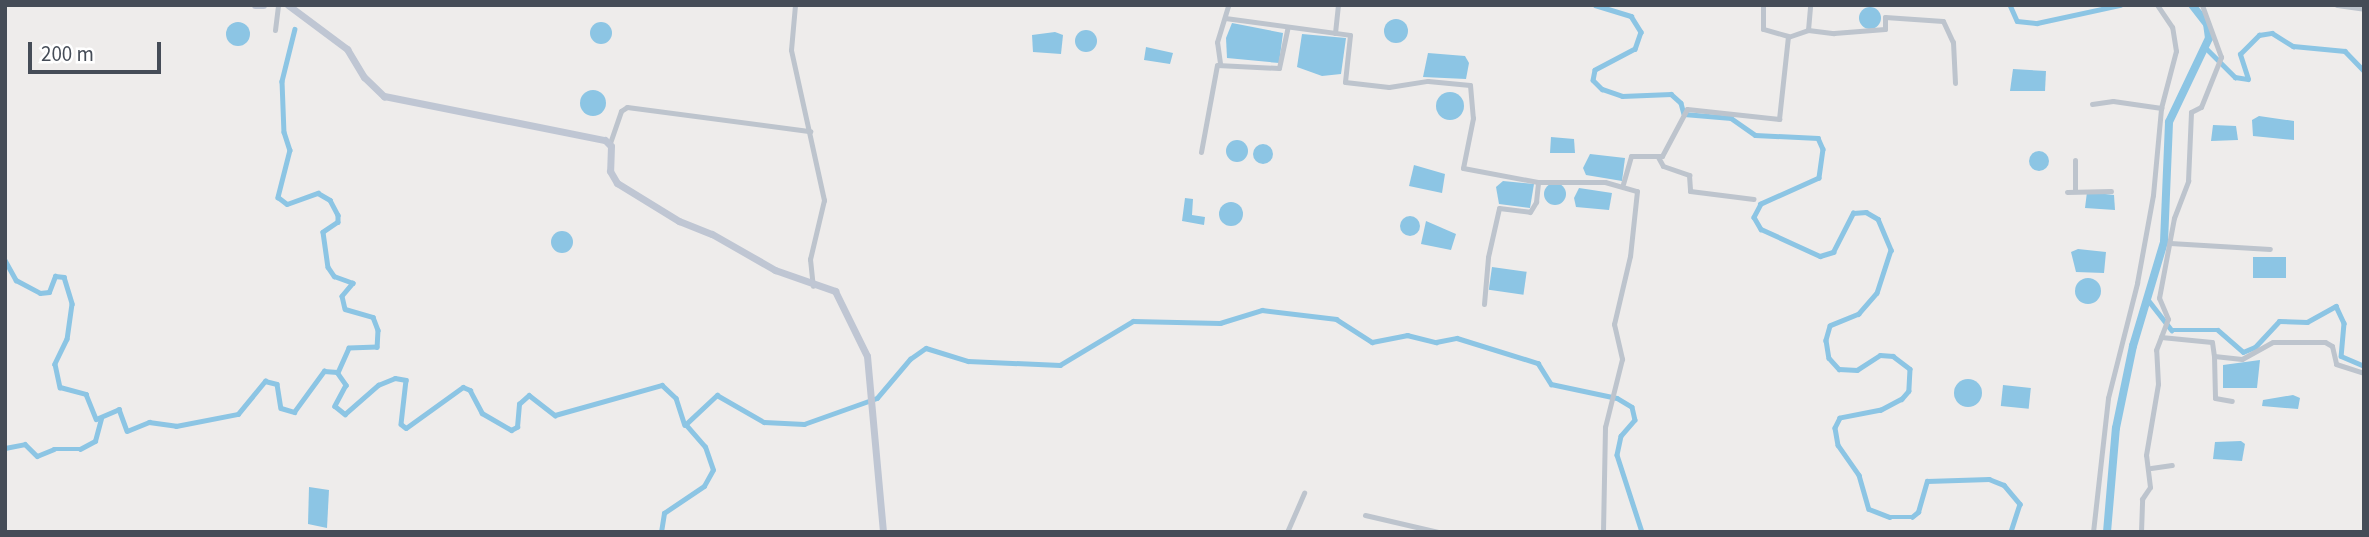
<!DOCTYPE html>
<html>
<head>
<meta charset="utf-8">
<style>
	body { margin:0 }
	#map { position:relative; width:2369px; height:537px; overflow:hidden; background:#eeeceb; font-family:"Source Sans 3",sans-serif }
	div>[style] { position:absolute }
	[style*='--x'] { left:calc(var(--x)*1px); top:calc(var(--y)*1px); width:calc(var(--w)*1px); rotate:calc(var(--a)*1deg) }
	.water>* { inset:0; background:#8cc5e4; transform-origin:0 0 }
	.round { border-radius:50% }
	.canal>* { height:4.5px; margin:-2.25px; padding:0 2.25px; transform-origin:2.25px; border-radius:2.25px; background:#8cc5e4 }
	.river>* { height:8px; margin:-4px; padding:0 4px; transform-origin:4px; border-radius:4px; background:#8cc5e4 }
	.street>* { height:5px; margin:-2.5px; padding:0 2.5px; transform-origin:2.5px; border-radius:2.5px; background:#bdc4cd }
	.secondary>* { height:7px; margin:-3.5px; padding:0 3.5px; transform-origin:3.5px; border-radius:3.5px; background:#bfc6d3 }
	span { translate:-50% -50%; white-space:nowrap; text-align:center; line-height:1.15; -webkit-text-stroke:5px #fff; paint-order:stroke }
	.frame { position:absolute; inset:0; border:7px solid #454c57; pointer-events:none }
	.scale { position:absolute; left:28px; top:42px; width:133px; height:32px; box-sizing:border-box; border:4px solid #454c57; border-top:0; padding-left:9px; font-size:21px; line-height:24px; white-space:nowrap; color:#454c57; -webkit-text-stroke:5px #fff; paint-order:stroke }
</style>
</head>
<body>
<div id="map">
	<div class="water">
		<div class="round" style="left:1859px;top:7px;width:22px;height:22px"></div>
		<div class="round" style="left:1384px;top:19px;width:24px;height:24px"></div>
		<div class="round" style="left:590px;top:22px;width:22px;height:22px"></div>
		<div class="round" style="left:226px;top:22px;width:24px;height:24px"></div>
		<div style="clip-path:polygon(1232px 23px,1283px 33px,1279px 63px,1227px 58px,1226px 38px)"></div>
		<div class="round" style="left:1075px;top:30px;width:22px;height:22px"></div>
		<div style="clip-path:polygon(1055px 32px,1063px 35px,1061px 54px,1033px 52px,1032px 35px)"></div>
		<div style="clip-path:polygon(1302px 34px,1346px 38px,1341px 74px,1322px 76px,1297px 67px)"></div>
		<div style="clip-path:polygon(1146px 47px,1173px 53px,1170px 64px,1144px 60px)"></div>
		<div style="clip-path:polygon(1428px 53px,1465px 56px,1469px 63px,1466px 79px,1423px 77px)"></div>
		<div style="clip-path:polygon(2013px 69px,2046px 71px,2045px 91px,2010px 91px)"></div>
		<div class="round" style="left:580px;top:90px;width:26px;height:26px"></div>
		<div class="round" style="left:1436px;top:92px;width:28px;height:28px"></div>
		<div style="clip-path:polygon(2259px 116px,2294px 121px,2294px 140px,2253px 136px,2252px 120px)"></div>
		<div style="clip-path:polygon(2213px 125px,2236px 126px,2238px 140px,2211px 141px)"></div>
		<div style="clip-path:polygon(1551px 137px,1574px 139px,1575px 153px,1550px 153px)"></div>
		<div class="round" style="left:1226px;top:140px;width:22px;height:22px"></div>
		<div class="round" style="left:1253px;top:144px;width:20px;height:20px"></div>
		<div class="round" style="left:2029px;top:151px;width:20px;height:20px"></div>
		<div style="clip-path:polygon(1590px 154px,1625px 158px,1622px 181px,1586px 175px,1583px 168px)"></div>
		<div style="clip-path:polygon(1414px 165px,1445px 174px,1442px 193px,1409px 186px)"></div>
		<div style="clip-path:polygon(1503px 181px,1534px 184px,1530px 208px,1499px 204px,1496px 187px)"></div>
		<div class="round" style="left:1544px;top:183px;width:22px;height:22px"></div>
		<div style="clip-path:polygon(1579px 188px,1612px 193px,1609px 210px,1576px 207px,1574px 198px)"></div>
		<div style="clip-path:polygon(2087px 192px,2114px 195px,2115px 210px,2085px 208px)"></div>
		<div style="clip-path:polygon(1185px 198px,1193px 199px,1192px 215px,1205px 217px,1204px 225px,1182px 221px)"></div>
		<div class="round" style="left:1219px;top:202px;width:24px;height:24px"></div>
		<div class="round" style="left:1400px;top:216px;width:20px;height:20px"></div>
		<div style="clip-path:polygon(1426px 221px,1456px 234px,1451px 250px,1421px 244px)"></div>
		<div class="round" style="left:551px;top:231px;width:22px;height:22px"></div>
		<div style="clip-path:polygon(2078px 249px,2106px 252px,2104px 273px,2076px 272px,2071px 252px)"></div>
		<div style="left:2253px;top:257px;width:33px;height:21px"></div>
		<div style="left:1492px;top:267px;width:35px;height:23px;rotate:8deg"></div>
		<div class="round" style="left:2075px;top:278px;width:26px;height:26px"></div>
		<div style="clip-path:polygon(2260px 360px,2257px 388px,2223px 388px,2223px 365px)"></div>
		<div class="round" style="left:1954px;top:379px;width:28px;height:28px"></div>
		<div style="left:2003px;top:385px;width:28px;height:21px;rotate:6deg"></div>
		<div style="clip-path:polygon(2293px 395px,2300px 398px,2298px 409px,2262px 406px,2263px 400px)"></div>
		<div style="clip-path:polygon(2241px 441px,2245px 444px,2242px 461px,2213px 459px,2215px 442px)"></div>
		<div style="clip-path:polygon(309px 487px,329px 490px,327px 528px,308px 524px)"></div>
	</div>
	<div class="canal">
		<div style="--x:1595;--y:5;--w:38;--a:17"></div>
		<div style="--x:1631;--y:16;--w:19;--a:58"></div>
		<div style="--x:1641;--y:32;--w:18;--a:109"></div>
		<div style="--x:1635;--y:49;--w:45;--a:152.3"></div>
		<div style="--x:1595;--y:70;--w:10;--a:101"></div>
		<div style="--x:1593;--y:80;--w:13;--a:45"></div>
		<div style="--x:1602;--y:89;--w:21;--a:19"></div>
		<div style="--x:1622;--y:96;--w:49;--a:-2.3"></div>
		<div style="--x:1671;--y:94;--w:13;--a:42"></div>
		<div style="--x:1681;--y:103;--w:11;--a:75"></div>
		<div style="--x:1684;--y:114;--w:47;--a:4.9"></div>
		<div style="--x:1731;--y:118;--w:29;--a:35"></div>
		<div style="--x:1755;--y:135;--w:63;--a:2.7"></div>
		<div style="--x:1818;--y:138;--w:12;--a:66"></div>
		<div style="--x:1823;--y:149;--w:29;--a:98"></div>
		<div style="--x:1819;--y:178;--w:64;--a:155.9"></div>
		<div style="--x:1761;--y:204;--w:15;--a:118"></div>
		<div style="--x:1754;--y:217;--w:14;--a:60"></div>
		<div style="--x:1761;--y:229;--w:65;--a:24.6"></div>
		<div style="--x:1820;--y:256;--w:14;--a:-17"></div>
		<div style="--x:1833;--y:252;--w:44;--a:-62.9"></div>
		<div style="--x:1853;--y:213;--w:13;--a:-4"></div>
		<div style="--x:1866;--y:212;--w:14;--a:30"></div>
		<div style="--x:1878;--y:219;--w:34;--a:67"></div>
		<div style="--x:1891;--y:250;--w:45;--a:108"></div>
		<div style="--x:1877;--y:293;--w:28;--a:131"></div>
		<div style="--x:1859;--y:314;--w:31;--a:158"></div>
		<div style="--x:1830;--y:326;--w:15;--a:106"></div>
		<div style="--x:1826;--y:340;--w:18;--a:81"></div>
		<div style="--x:1829;--y:358;--w:15;--a:48"></div>
		<div style="--x:1839;--y:369;--w:18;--a:3"></div>
		<div style="--x:1857;--y:370;--w:27;--a:-33"></div>
		<div style="--x:1880;--y:355;--w:13;--a:4"></div>
		<div style="--x:1893;--y:356;--w:21;--a:37"></div>
		<div style="--x:1910;--y:369;--w:22;--a:93"></div>
		<div style="--x:1909;--y:391;--w:11;--a:131"></div>
		<div style="--x:1902;--y:399;--w:24;--a:152"></div>
		<div style="--x:1881;--y:410;--w:42;--a:169"></div>
		<div style="--x:1840;--y:418;--w:11;--a:117"></div>
		<div style="--x:1835;--y:428;--w:17;--a:80"></div>
		<div style="--x:1838;--y:445;--w:37;--a:55"></div>
		<div style="--x:1859;--y:475;--w:35;--a:74"></div>
		<div style="--x:1869;--y:509;--w:22;--a:21"></div>
		<div style="--x:1890;--y:517;--w:22;--a:0"></div>
		<div style="--x:1912;--y:517;--w:8;--a:-40"></div>
		<div style="--x:1918;--y:512;--w:32;--a:-74"></div>
		<div style="--x:1927;--y:481;--w:62;--a:-1.8"></div>
		<div style="--x:1989;--y:479;--w:16;--a:22"></div>
		<div style="--x:2004;--y:485;--w:25;--a:50"></div>
		<div style="--x:2020;--y:504;--w:29;--a:108"></div>
		<div style="--x:2010;--y:5;--w:17;--a:66"></div>
		<div style="--x:2017;--y:21;--w:20;--a:6"></div>
		<div style="--x:2037;--y:23;--w:85;--a:-12.2"></div>
		<div style="--x:295;--y:29;--w:54;--a:104"></div>
		<div style="--x:282;--y:81;--w:51;--a:87.8"></div>
		<div style="--x:284;--y:132;--w:19;--a:72"></div>
		<div style="--x:290;--y:150;--w:49;--a:104.3"></div>
		<div style="--x:278;--y:197;--w:11;--a:38"></div>
		<div style="--x:287;--y:204;--w:33;--a:-20"></div>
		<div style="--x:318;--y:193;--w:14;--a:30"></div>
		<div style="--x:330;--y:200;--w:17;--a:62"></div>
		<div style="--x:338;--y:215;--w:7;--a:90"></div>
		<div style="--x:338;--y:222;--w:18;--a:146"></div>
		<div style="--x:323;--y:232;--w:35;--a:82"></div>
		<div style="--x:328;--y:267;--w:11;--a:56"></div>
		<div style="--x:334;--y:276;--w:20;--a:20"></div>
		<div style="--x:353;--y:283;--w:17;--a:130"></div>
		<div style="--x:342;--y:296;--w:13;--a:77"></div>
		<div style="--x:345;--y:309;--w:29;--a:16"></div>
		<div style="--x:373;--y:317;--w:14;--a:69"></div>
		<div style="--x:378;--y:330;--w:17;--a:93"></div>
		<div style="--x:377;--y:347;--w:28;--a:178"></div>
		<div style="--x:349;--y:348;--w:27;--a:114"></div>
		<div style="--x:2207;--y:49;--w:40;--a:45"></div>
		<div style="--x:2235;--y:77;--w:13;--a:9"></div>
		<div style="--x:2248;--y:79;--w:26;--a:-108"></div>
		<div style="--x:2240;--y:54;--w:27;--a:-45"></div>
		<div style="--x:2259;--y:35;--w:13;--a:-9"></div>
		<div style="--x:2272;--y:33;--w:25;--a:32"></div>
		<div style="--x:2293;--y:46;--w:52;--a:5.5"></div>
		<div style="--x:2345;--y:51;--w:28;--a:46"></div>
		<div style="--x:5;--y:260;--w:23;--a:61"></div>
		<div style="--x:16;--y:280;--w:27;--a:28"></div>
		<div style="--x:40;--y:293;--w:9;--a:-6"></div>
		<div style="--x:49;--y:292;--w:17;--a:-69"></div>
		<div style="--x:55;--y:276;--w:9;--a:6"></div>
		<div style="--x:64;--y:277;--w:28;--a:73"></div>
		<div style="--x:72;--y:304;--w:35;--a:98"></div>
		<div style="--x:67;--y:339;--w:28;--a:116"></div>
		<div style="--x:55;--y:364;--w:24;--a:78"></div>
		<div style="--x:60;--y:387;--w:27;--a:15"></div>
		<div style="--x:86;--y:394;--w:27;--a:68"></div>
		<div style="--x:96;--y:419;--w:25;--a:-23"></div>
		<div style="--x:119;--y:409;--w:23;--a:70"></div>
		<div style="--x:127;--y:431;--w:24;--a:-22"></div>
		<div style="--x:149;--y:422;--w:27;--a:8"></div>
		<div style="--x:176;--y:426;--w:63;--a:-11"></div>
		<div style="--x:238;--y:414;--w:43;--a:-50.7"></div>
		<div style="--x:265;--y:381;--w:12;--a:14"></div>
		<div style="--x:277;--y:384;--w:24;--a:81"></div>
		<div style="--x:281;--y:408;--w:14;--a:17"></div>
		<div style="--x:294;--y:412;--w:51;--a:-53.8"></div>
		<div style="--x:324;--y:371;--w:13;--a:4"></div>
		<div style="--x:337;--y:372;--w:16;--a:55"></div>
		<div style="--x:346;--y:385;--w:24;--a:118"></div>
		<div style="--x:335;--y:406;--w:13;--a:39"></div>
		<div style="--x:345;--y:414;--w:44;--a:-41.3"></div>
		<div style="--x:378;--y:385;--w:18;--a:-22"></div>
		<div style="--x:395;--y:378;--w:11;--a:10"></div>
		<div style="--x:406;--y:380;--w:44;--a:96.5"></div>
		<div style="--x:401;--y:424;--w:6;--a:39"></div>
		<div style="--x:406;--y:428;--w:70;--a:-35.7"></div>
		<div style="--x:463;--y:387;--w:8;--a:23"></div>
		<div style="--x:470;--y:390;--w:26;--a:62"></div>
		<div style="--x:482;--y:413;--w:34;--a:30"></div>
		<div style="--x:511;--y:430;--w:7;--a:-27"></div>
		<div style="--x:517;--y:427;--w:23;--a:-85"></div>
		<div style="--x:519;--y:404;--w:13;--a:-42"></div>
		<div style="--x:529;--y:395;--w:33;--a:38"></div>
		<div style="--x:555;--y:415;--w:111;--a:-15.7"></div>
		<div style="--x:662;--y:385;--w:19;--a:43"></div>
		<div style="--x:676;--y:398;--w:28;--a:72"></div>
		<div style="--x:685;--y:425;--w:44;--a:-43.2"></div>
		<div style="--x:717;--y:395;--w:54;--a:29.9"></div>
		<div style="--x:764;--y:422;--w:40;--a:2.9"></div>
		<div style="--x:804;--y:424;--w:77;--a:-19.6"></div>
		<div style="--x:877;--y:398;--w:51;--a:-49.8"></div>
		<div style="--x:910;--y:359;--w:19;--a:-35"></div>
		<div style="--x:926;--y:348;--w:44;--a:17.2"></div>
		<div style="--x:968;--y:361;--w:92;--a:2.5"></div>
		<div style="--x:1060;--y:365;--w:85;--a:-31.1"></div>
		<div style="--x:1133;--y:321;--w:87;--a:1.3"></div>
		<div style="--x:1220;--y:323;--w:44;--a:-17.2"></div>
		<div style="--x:1262;--y:310;--w:75;--a:6.9"></div>
		<div style="--x:1336;--y:319;--w:43;--a:32.6"></div>
		<div style="--x:1372;--y:342;--w:36;--a:-11"></div>
		<div style="--x:1407;--y:335;--w:30;--a:14"></div>
		<div style="--x:1436;--y:342;--w:21;--a:-11"></div>
		<div style="--x:1457;--y:338;--w:85;--a:17.2"></div>
		<div style="--x:1538;--y:363;--w:25;--a:58"></div>
		<div style="--x:1551;--y:384;--w:67;--a:12"></div>
		<div style="--x:1617;--y:398;--w:17;--a:31"></div>
		<div style="--x:1632;--y:407;--w:13;--a:77"></div>
		<div style="--x:1635;--y:420;--w:21;--a:131"></div>
		<div style="--x:1621;--y:436;--w:19;--a:102"></div>
		<div style="--x:1617;--y:455;--w:81;--a:72"></div>
		<div style="--x:2149;--y:301;--w:37;--a:52"></div>
		<div style="--x:2172;--y:330;--w:46;--a:0"></div>
		<div style="--x:2218;--y:330;--w:33;--a:41"></div>
		<div style="--x:2243;--y:352;--w:13;--a:-23"></div>
		<div style="--x:2255;--y:347;--w:35;--a:-47"></div>
		<div style="--x:2279;--y:321;--w:28;--a:2"></div>
		<div style="--x:2307;--y:322;--w:33;--a:-29"></div>
		<div style="--x:2336;--y:306;--w:19;--a:65"></div>
		<div style="--x:2344;--y:323;--w:33;--a:95"></div>
		<div style="--x:2341;--y:356;--w:25;--a:23"></div>
		<div style="--x:5;--y:448;--w:20;--a:-11"></div>
		<div style="--x:25;--y:444;--w:17;--a:45"></div>
		<div style="--x:37;--y:456;--w:18;--a:-22"></div>
		<div style="--x:54;--y:449;--w:26;--a:0"></div>
		<div style="--x:80;--y:449;--w:17;--a:-28"></div>
		<div style="--x:95;--y:441;--w:23;--a:-75"></div>
		<div style="--x:661;--y:532;--w:19;--a:-81"></div>
		<div style="--x:664;--y:513;--w:48;--a:-34"></div>
		<div style="--x:704;--y:486;--w:18;--a:-61"></div>
		<div style="--x:713;--y:470;--w:24;--a:-109"></div>
		<div style="--x:705;--y:447;--w:29;--a:-131"></div>
	</div>
	<div class="river">
		<div style="--x:2107;--y:532;--w:104;--a:-85.1"></div>
		<div style="--x:2116;--y:428;--w:84;--a:-78.3"></div>
		<div style="--x:2133;--y:346;--w:109;--a:-73.4"></div>
		<div style="--x:2164;--y:242;--w:120;--a:-87.6"></div>
		<div style="--x:2169;--y:122;--w:93;--a:-64.5"></div>
		<div style="--x:2209;--y:38;--w:14;--a:-98"></div>
		<div style="--x:2207;--y:24;--w:24;--a:-128"></div>
	</div>
	<div class="street">
		<div style="--x:795;--y:5;--w:45;--a:95.1"></div>
		<div style="--x:791;--y:50;--w:154;--a:77.6"></div>
		<div style="--x:824;--y:200;--w:61;--a:103.3"></div>
		<div style="--x:810;--y:259;--w:27;--a:84"></div>
		<div style="--x:2337;--y:5;--w:27;--a:8"></div>
		<div style="--x:1225;--y:18;--w:126;--a:7.7"></div>
		<div style="--x:1350;--y:35;--w:47;--a:96.1"></div>
		<div style="--x:1345;--y:82;--w:44;--a:6.5"></div>
		<div style="--x:1389;--y:87;--w:39;--a:-9"></div>
		<div style="--x:1428;--y:81;--w:42;--a:5.4"></div>
		<div style="--x:1470;--y:85;--w:33;--a:85"></div>
		<div style="--x:1473;--y:118;--w:51;--a:101.3"></div>
		<div style="--x:1463;--y:168;--w:76;--a:10.6"></div>
		<div style="--x:1538;--y:182;--w:67;--a:0"></div>
		<div style="--x:1605;--y:182;--w:33;--a:16"></div>
		<div style="--x:1637;--y:191;--w:65;--a:96.1"></div>
		<div style="--x:1630;--y:256;--w:70;--a:103.2"></div>
		<div style="--x:1614;--y:324;--w:36;--a:77"></div>
		<div style="--x:1622;--y:359;--w:70;--a:104"></div>
		<div style="--x:1605;--y:427;--w:105;--a:91.1"></div>
		<div style="--x:275;--y:30;--w:25;--a:-83"></div>
		<div style="--x:1808;--y:30;--w:26;--a:7"></div>
		<div style="--x:1834;--y:33;--w:51;--a:-4.5"></div>
		<div style="--x:1885;--y:29;--w:12;--a:-90"></div>
		<div style="--x:1885;--y:17;--w:58;--a:3.9"></div>
		<div style="--x:1943;--y:21;--w:23;--a:65"></div>
		<div style="--x:1953;--y:42;--w:41;--a:87.2"></div>
		<div style="--x:1335;--y:33;--w:28;--a:-84"></div>
		<div style="--x:1788;--y:37;--w:21;--a:-19"></div>
		<div style="--x:1808;--y:30;--w:25;--a:-85"></div>
		<div style="--x:1220;--y:63;--w:21;--a:-98"></div>
		<div style="--x:1217;--y:42;--w:39;--a:-73"></div>
		<div style="--x:2092;--y:104;--w:21;--a:-8"></div>
		<div style="--x:2113;--y:101;--w:49;--a:8.3"></div>
		<div style="--x:610;--y:143;--w:34;--a:-71"></div>
		<div style="--x:621;--y:111;--w:7;--a:-34"></div>
		<div style="--x:627;--y:107;--w:185;--a:7.5"></div>
		<div style="--x:1201;--y:152;--w:88;--a:-79.6"></div>
		<div style="--x:1217;--y:65;--w:62;--a:2.8"></div>
		<div style="--x:1279;--y:68;--w:40;--a:-78"></div>
		<div style="--x:1658;--y:157;--w:10;--a:61"></div>
		<div style="--x:1663;--y:166;--w:28;--a:19"></div>
		<div style="--x:1689;--y:175;--w:16;--a:86"></div>
		<div style="--x:1690;--y:191;--w:64;--a:7.1"></div>
		<div style="--x:2075;--y:160;--w:29;--a:90"></div>
		<div style="--x:1623;--y:184;--w:29;--a:-74"></div>
		<div style="--x:1631;--y:156;--w:31;--a:0"></div>
		<div style="--x:1662;--y:156;--w:53;--a:-62"></div>
		<div style="--x:1687;--y:109;--w:93;--a:6.2"></div>
		<div style="--x:1779;--y:119;--w:83;--a:-83.8"></div>
		<div style="--x:1788;--y:36;--w:26;--a:-164"></div>
		<div style="--x:1763;--y:29;--w:24;--a:-90"></div>
		<div style="--x:2067;--y:192;--w:44;--a:-1.3"></div>
		<div style="--x:2170;--y:243;--w:100;--a:3.4"></div>
		<div style="--x:1484;--y:304;--w:47;--a:-85.1"></div>
		<div style="--x:1488;--y:257;--w:50;--a:-77.3"></div>
		<div style="--x:1499;--y:208;--w:31;--a:7"></div>
		<div style="--x:1530;--y:212;--w:12;--a:-59"></div>
		<div style="--x:1536;--y:202;--w:20;--a:-84"></div>
		<div style="--x:2161;--y:337;--w:51;--a:5.6"></div>
		<div style="--x:2212;--y:342;--w:14;--a:82"></div>
		<div style="--x:2214;--y:356;--w:28;--a:6"></div>
		<div style="--x:2242;--y:359;--w:35;--a:-29"></div>
		<div style="--x:2273;--y:342;--w:52;--a:0"></div>
		<div style="--x:2325;--y:342;--w:8;--a:30"></div>
		<div style="--x:2332;--y:346;--w:18;--a:77"></div>
		<div style="--x:2336;--y:364;--w:29;--a:18"></div>
		<div style="--x:2214;--y:356;--w:42;--a:88.6"></div>
		<div style="--x:2215;--y:398;--w:17;--a:10"></div>
		<div style="--x:2151;--y:468;--w:21;--a:-8"></div>
		<div style="--x:1365;--y:515;--w:75;--a:13.1"></div>
		<div style="--x:1287;--y:532;--w:43;--a:-66.4"></div>
		<div style="--x:2093;--y:532;--w:135;--a:-83.6"></div>
		<div style="--x:2108;--y:398;--w:119;--a:-75.8"></div>
		<div style="--x:2137;--y:283;--w:89;--a:-79.7"></div>
		<div style="--x:2153;--y:195;--w:87;--a:-84.7"></div>
		<div style="--x:2161;--y:108;--w:59;--a:-75.3"></div>
		<div style="--x:2176;--y:51;--w:24;--a:-99"></div>
		<div style="--x:2172;--y:27;--w:27;--a:-124"></div>
		<div style="--x:2141;--y:532;--w:33;--a:-88"></div>
		<div style="--x:2142;--y:499;--w:14;--a:-56"></div>
		<div style="--x:2150;--y:487;--w:32;--a:-97"></div>
		<div style="--x:2146;--y:455;--w:72;--a:-80.4"></div>
		<div style="--x:2158;--y:384;--w:34;--a:-93"></div>
		<div style="--x:2156;--y:350;--w:33;--a:-69"></div>
		<div style="--x:2168;--y:319;--w:23;--a:-113"></div>
		<div style="--x:2159;--y:298;--w:81;--a:-79.4"></div>
		<div style="--x:2174;--y:218;--w:40;--a:-69"></div>
		<div style="--x:2188;--y:181;--w:69;--a:-87.5"></div>
		<div style="--x:2191;--y:112;--w:11;--a:-27"></div>
		<div style="--x:2201;--y:107;--w:54;--a:-68.2"></div>
		<div style="--x:2221;--y:57;--w:55;--a:-110.1"></div>
	</div>
	<div class="secondary">
		<div style="--x:255;--y:5;--w:8;--a:0"></div>
		<div style="--x:288;--y:5;--w:74;--a:36.7"></div>
		<div style="--x:347;--y:49;--w:33;--a:59"></div>
		<div style="--x:364;--y:77;--w:28;--a:44"></div>
		<div style="--x:384;--y:96;--w:225;--a:11.3"></div>
		<div style="--x:605;--y:140;--w:8;--a:45"></div>
		<div style="--x:611;--y:146;--w:25;--a:92"></div>
		<div style="--x:610;--y:171;--w:14;--a:60"></div>
		<div style="--x:617;--y:183;--w:73;--a:31.5"></div>
		<div style="--x:679;--y:221;--w:35;--a:22"></div>
		<div style="--x:712;--y:234;--w:73;--a:29.7"></div>
		<div style="--x:775;--y:270;--w:64;--a:19.3"></div>
		<div style="--x:835;--y:291;--w:72;--a:63.8"></div>
		<div style="--x:867;--y:356;--w:177;--a:84.8"></div>
	</div>
	<div class="frame"></div>
	<div class="scale">200 m</div>
</div>
</body>
</html>
